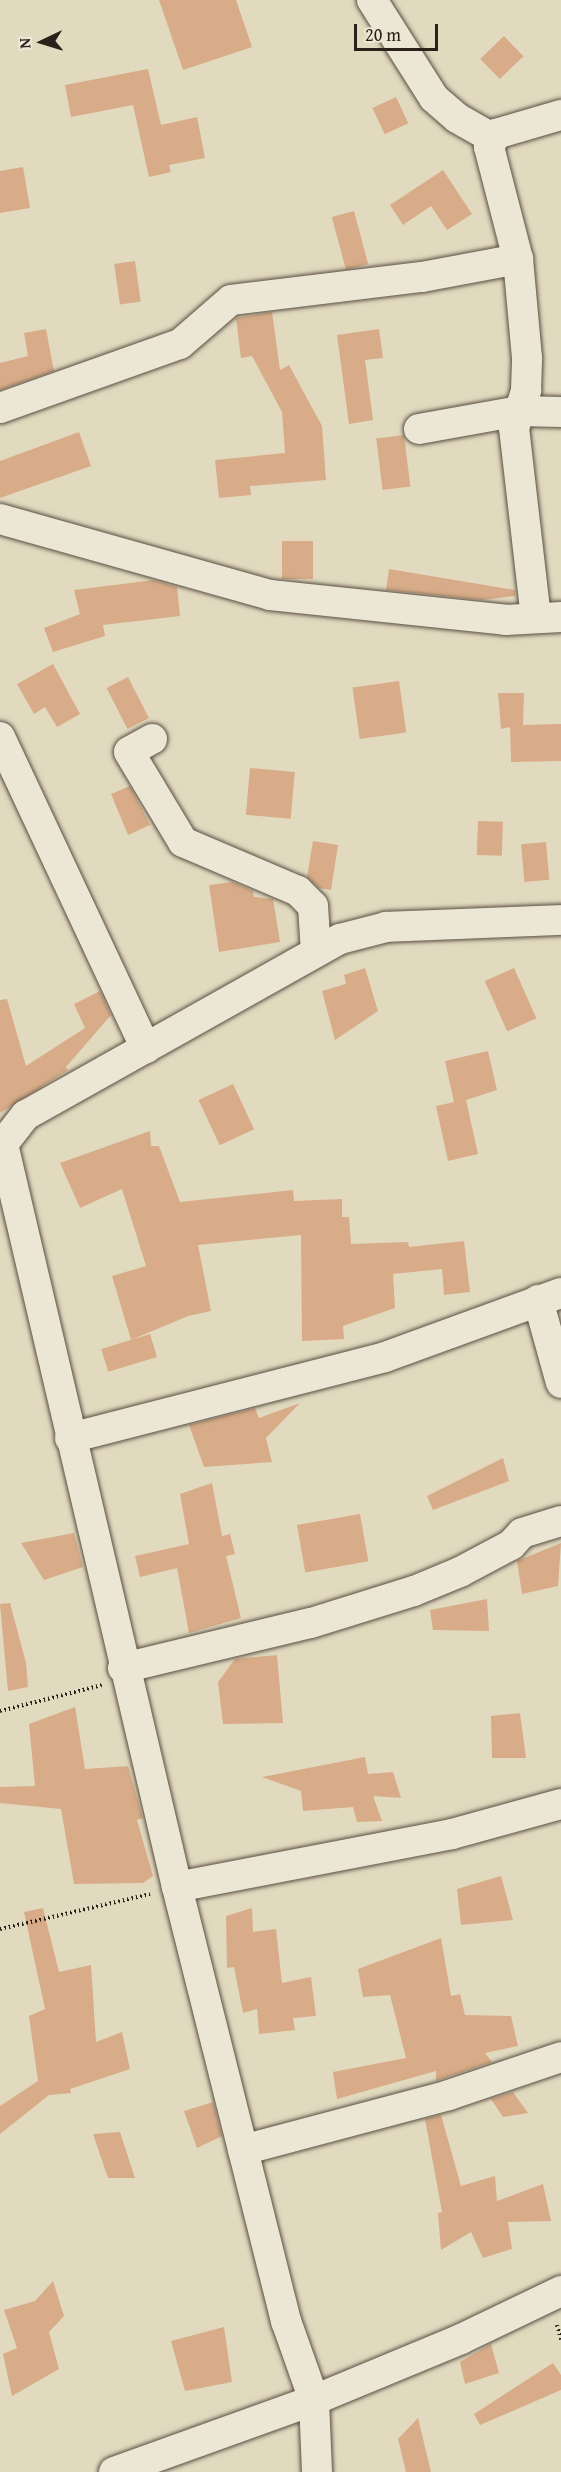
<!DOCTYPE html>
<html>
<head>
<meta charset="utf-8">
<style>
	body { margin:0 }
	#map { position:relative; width:561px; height:2472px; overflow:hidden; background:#e2dabf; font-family:"Gentium Book Plus",serif }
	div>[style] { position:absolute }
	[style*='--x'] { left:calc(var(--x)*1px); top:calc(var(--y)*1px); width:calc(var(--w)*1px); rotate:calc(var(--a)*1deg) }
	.building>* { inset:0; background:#d8ac88; transform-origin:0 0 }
	.path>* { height:4px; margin-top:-2px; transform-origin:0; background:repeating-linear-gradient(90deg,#2b201a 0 1.5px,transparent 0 4.5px) }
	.roads { filter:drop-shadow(0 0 2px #594e43) drop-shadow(0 0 2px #594e43) }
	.street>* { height:30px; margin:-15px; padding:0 15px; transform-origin:15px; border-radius:15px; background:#ece7d5 }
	span { translate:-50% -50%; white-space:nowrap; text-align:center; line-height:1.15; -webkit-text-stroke:4.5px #ece7d5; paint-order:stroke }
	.north { position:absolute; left:12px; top:12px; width:60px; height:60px; -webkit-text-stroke:4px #ece7d5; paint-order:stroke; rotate:266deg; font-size:16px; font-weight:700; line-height:24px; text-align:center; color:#2b201a }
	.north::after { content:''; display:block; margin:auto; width:21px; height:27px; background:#2b201a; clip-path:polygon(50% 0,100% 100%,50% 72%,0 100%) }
	.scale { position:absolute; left:354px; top:24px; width:84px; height:27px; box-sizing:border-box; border:3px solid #2b201a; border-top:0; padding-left:8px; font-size:18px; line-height:21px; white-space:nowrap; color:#2b201a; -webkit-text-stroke:4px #ece7d5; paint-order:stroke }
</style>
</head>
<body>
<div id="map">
	<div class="building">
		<div style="clip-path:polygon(159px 0,236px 0,252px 47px,183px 70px)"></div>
		<div style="left:504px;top:36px;width:28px;height:33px;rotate:46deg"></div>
		<div style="clip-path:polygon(148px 69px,161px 125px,197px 117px,205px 158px,169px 165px,171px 172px,149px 177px,133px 105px,71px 117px,65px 85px)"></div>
		<div style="left:396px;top:97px;width:29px;height:26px;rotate:65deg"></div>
		<div style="clip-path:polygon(23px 167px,30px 208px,0 213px,0 171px)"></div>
		<div style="clip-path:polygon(443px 170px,472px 214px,447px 230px,431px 206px,403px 225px,390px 205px)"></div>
		<div style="left:354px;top:211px;width:55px;height:23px;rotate:75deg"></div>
		<div style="left:135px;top:261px;width:41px;height:21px;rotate:82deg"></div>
		<div style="clip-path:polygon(272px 312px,280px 370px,289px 365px,322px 426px,326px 480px,250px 486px,251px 495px,219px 498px,215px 460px,285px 453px,282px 412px,252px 356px,241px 358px,236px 318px)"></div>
		<div style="clip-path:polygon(46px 329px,54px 371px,0 390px,0 363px,28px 356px,24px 333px)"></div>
		<div style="clip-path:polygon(379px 329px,383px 358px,365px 360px,373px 420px,349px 424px,337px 335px)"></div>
		<div style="clip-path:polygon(79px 432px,91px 466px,0 498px,0 461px)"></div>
		<div style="left:404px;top:435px;width:52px;height:28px;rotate:83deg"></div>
		<div style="left:282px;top:541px;width:31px;height:38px"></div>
		<div style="clip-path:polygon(389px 569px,515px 590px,515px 596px,482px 600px,386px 590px)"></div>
		<div style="clip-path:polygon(154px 580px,177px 587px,180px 616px,103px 625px,105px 636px,53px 652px,44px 628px,80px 614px,74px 590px)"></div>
		<div style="clip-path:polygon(53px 664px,80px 714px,57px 727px,45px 707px,34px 714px,17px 684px)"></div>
		<div style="left:128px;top:677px;width:46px;height:24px;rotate:63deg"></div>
		<div style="left:399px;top:681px;width:52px;height:47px;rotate:82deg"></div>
		<div style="clip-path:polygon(498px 693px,524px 693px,523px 725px,561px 724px,561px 761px,511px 762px,510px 727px,501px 729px)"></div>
		<div style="left:250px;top:768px;width:45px;height:47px;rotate:5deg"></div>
		<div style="clip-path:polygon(130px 786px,150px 825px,128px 835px,111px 794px)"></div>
		<div style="left:478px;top:821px;width:25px;height:34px;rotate:2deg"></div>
		<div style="clip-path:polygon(313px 841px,338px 845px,331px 890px,319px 888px,307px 877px)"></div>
		<div style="left:546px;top:842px;width:38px;height:25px;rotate:85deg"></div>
		<div style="clip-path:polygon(232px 882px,253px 891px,254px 897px,273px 899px,280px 942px,219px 952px,209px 885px)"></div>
		<div style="clip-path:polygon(365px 968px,378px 1011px,335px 1040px,322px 991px,346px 984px,344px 975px)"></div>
		<div style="left:514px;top:968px;width:55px;height:32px;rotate:66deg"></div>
		<div style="clip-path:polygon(100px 991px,111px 1015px,66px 1067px,68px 1070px,0 1113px,0 1000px,7px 999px,26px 1066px,85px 1028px,74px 1004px)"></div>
		<div style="clip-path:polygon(488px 1051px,497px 1090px,466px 1100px,478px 1154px,448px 1161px,436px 1106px,454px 1102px,445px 1061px)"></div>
		<div style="left:233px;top:1084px;width:50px;height:38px;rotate:65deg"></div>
		<div style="clip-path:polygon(150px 1131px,151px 1146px,159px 1146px,180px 1202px,293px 1190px,294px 1201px,342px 1199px,342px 1217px,349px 1217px,351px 1244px,408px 1242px,409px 1247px,464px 1241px,470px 1292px,444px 1295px,442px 1269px,393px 1274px,395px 1308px,343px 1326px,344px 1339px,302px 1341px,301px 1235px,198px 1245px,211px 1311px,188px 1316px,131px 1340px,112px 1276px,146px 1266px,122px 1189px,80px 1208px,60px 1163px)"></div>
		<div style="left:150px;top:1334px;width:24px;height:51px;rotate:73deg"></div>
		<div style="clip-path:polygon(300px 1403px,266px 1438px,272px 1462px,204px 1467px,189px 1425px,255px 1408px,259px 1418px)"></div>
		<div style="clip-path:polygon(503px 1458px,509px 1481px,433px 1510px,427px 1496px)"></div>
		<div style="clip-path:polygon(212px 1483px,222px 1536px,230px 1534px,235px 1554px,226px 1556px,241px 1618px,189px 1633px,177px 1568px,140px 1577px,135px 1556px,189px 1544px,180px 1494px)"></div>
		<div style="left:360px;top:1514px;width:48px;height:64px;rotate:80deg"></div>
		<div style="clip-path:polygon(74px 1533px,83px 1567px,44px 1580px,21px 1543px)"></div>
		<div style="clip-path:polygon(561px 1543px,558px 1586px,522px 1594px,517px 1561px)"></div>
		<div style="clip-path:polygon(487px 1599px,489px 1631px,433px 1630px,430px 1610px)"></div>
		<div style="clip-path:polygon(10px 1603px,26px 1663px,28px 1687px,8px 1691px,0 1604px)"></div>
		<div style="clip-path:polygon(277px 1655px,283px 1723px,223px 1724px,218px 1682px,235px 1659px)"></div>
		<div style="clip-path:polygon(75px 1707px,85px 1769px,128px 1766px,143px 1818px,137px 1820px,153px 1876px,143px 1883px,74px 1884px,61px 1809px,0 1803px,0 1787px,35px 1786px,29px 1724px)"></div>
		<div style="clip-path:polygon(520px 1713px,526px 1758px,492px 1758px,491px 1716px)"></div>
		<div style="clip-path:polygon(365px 1757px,368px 1774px,393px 1772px,401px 1798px,373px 1796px,382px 1821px,357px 1822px,353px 1807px,303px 1811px,301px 1791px,262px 1777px)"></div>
		<div style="clip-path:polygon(501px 1876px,513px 1920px,461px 1925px,457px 1889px)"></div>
		<div style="clip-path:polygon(43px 1908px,59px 1972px,91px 1965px,96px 2042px,122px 2032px,130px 2069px,70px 2089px,71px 2093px,49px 2095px,0 2134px,0 2106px,38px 2081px,29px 2016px,45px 2009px,24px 1912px)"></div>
		<div style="clip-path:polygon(252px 1908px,253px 1932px,276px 1929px,282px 1983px,311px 1977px,316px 2016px,293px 2018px,295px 2030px,259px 2034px,257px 2009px,243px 2013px,234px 1967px,227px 1968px,226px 1916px)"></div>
		<div style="clip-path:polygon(441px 1938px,451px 1996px,460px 1994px,465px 2015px,511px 2016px,518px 2046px,485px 2053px,492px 2062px,444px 2078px,436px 2081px,436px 2071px,337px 2099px,333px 2072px,406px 2058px,390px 1995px,363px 1997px,358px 1969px)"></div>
		<div style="clip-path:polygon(513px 2092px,528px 2113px,503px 2117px,491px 2099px)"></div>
		<div style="clip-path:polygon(213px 2102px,222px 2136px,197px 2148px,184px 2111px)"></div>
		<div style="clip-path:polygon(441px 2115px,461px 2186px,495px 2176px,497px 2201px,543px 2184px,551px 2221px,508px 2222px,512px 2249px,483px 2258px,471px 2232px,441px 2250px,438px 2213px,442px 2212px,425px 2119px)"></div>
		<div style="clip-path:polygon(120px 2132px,135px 2178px,108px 2178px,93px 2134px)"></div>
		<div style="clip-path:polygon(53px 2281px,64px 2316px,49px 2332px,59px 2369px,12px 2396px,3px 2354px,17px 2348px,4px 2310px,35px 2301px)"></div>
		<div style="clip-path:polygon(224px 2327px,232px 2382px,185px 2391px,171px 2341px)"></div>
		<div style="clip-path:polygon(491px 2344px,499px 2373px,465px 2384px,460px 2362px)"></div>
		<div style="clip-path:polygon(553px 2363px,561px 2375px,561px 2390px,480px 2425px,474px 2414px)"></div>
		<div style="clip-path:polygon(418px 2418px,431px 2472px,406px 2472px,398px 2439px)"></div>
	</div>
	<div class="path">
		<div style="--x:0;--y:1711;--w:105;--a:-14.3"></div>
		<div style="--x:0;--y:1929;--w:154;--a:-13.1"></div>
		<div style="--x:557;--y:2325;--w:15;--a:74"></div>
	</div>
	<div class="roads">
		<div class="street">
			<div style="--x:372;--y:0;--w:116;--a:57.7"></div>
			<div style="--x:434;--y:98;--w:30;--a:41"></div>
			<div style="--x:457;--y:118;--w:40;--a:29.7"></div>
			<div style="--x:0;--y:408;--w:191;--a:-19.6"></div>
			<div style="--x:180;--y:344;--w:67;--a:-40.8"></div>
			<div style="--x:231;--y:300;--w:192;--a:-6.9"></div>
			<div style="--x:422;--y:277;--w:98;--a:-10.6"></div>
			<div style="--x:419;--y:429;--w:102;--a:-10.2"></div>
			<div style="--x:519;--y:411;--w:42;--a:1.4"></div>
			<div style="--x:0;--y:519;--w:280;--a:15.7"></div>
			<div style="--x:270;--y:595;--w:237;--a:6"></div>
			<div style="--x:506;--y:620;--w:55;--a:-3.1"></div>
			<div style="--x:536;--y:618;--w:191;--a:-96.6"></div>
			<div style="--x:514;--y:428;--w:40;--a:-72"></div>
			<div style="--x:526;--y:390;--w:32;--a:-88"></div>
			<div style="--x:527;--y:358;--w:99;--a:-95.2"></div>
			<div style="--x:518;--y:259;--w:116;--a:-104.5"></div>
			<div style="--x:489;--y:147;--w:15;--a:-62"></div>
			<div style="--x:496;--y:134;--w:68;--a:-16.3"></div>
			<div style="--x:0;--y:737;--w:344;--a:64.9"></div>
			<div style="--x:152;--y:739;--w:26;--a:151"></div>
			<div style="--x:129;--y:752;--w:105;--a:59"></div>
			<div style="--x:183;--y:842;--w:125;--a:23.1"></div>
			<div style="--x:298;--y:891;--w:21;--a:45"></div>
			<div style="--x:313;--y:906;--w:46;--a:86.3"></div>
			<div style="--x:538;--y:1300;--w:86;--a:74.5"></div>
			<div style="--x:70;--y:1438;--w:325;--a:-14.4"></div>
			<div style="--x:385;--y:1357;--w:187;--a:-20"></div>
			<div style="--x:123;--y:1668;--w:193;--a:-13.5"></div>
			<div style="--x:311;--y:1623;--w:108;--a:-17.3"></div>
			<div style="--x:414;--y:1591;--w:50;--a:-22.4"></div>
			<div style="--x:460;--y:1572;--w:58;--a:-27.9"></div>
			<div style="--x:511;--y:1545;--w:16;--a:-47"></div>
			<div style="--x:522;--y:1533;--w:41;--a:-17.1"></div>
			<div style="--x:177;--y:1887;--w:280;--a:-10.9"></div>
			<div style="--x:452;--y:1834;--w:113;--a:-15.4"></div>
			<div style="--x:243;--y:2150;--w:213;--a:-14.9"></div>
			<div style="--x:449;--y:2095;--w:118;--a:-18.7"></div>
			<div style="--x:114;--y:2472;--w:213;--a:-19.8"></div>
			<div style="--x:314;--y:2400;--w:159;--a:-22.5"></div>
			<div style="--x:461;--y:2339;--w:111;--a:-25.6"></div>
			<div style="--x:317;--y:2472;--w:72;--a:-92.4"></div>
			<div style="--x:314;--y:2400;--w:84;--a:-109.5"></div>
			<div style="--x:286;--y:2321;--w:447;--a:-104.1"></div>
			<div style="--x:177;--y:1887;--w:763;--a:-103.18"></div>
			<div style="--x:3;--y:1144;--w:37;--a:-52"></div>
			<div style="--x:26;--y:1115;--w:360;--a:-29.3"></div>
			<div style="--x:340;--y:939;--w:48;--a:-14.6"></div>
			<div style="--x:386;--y:927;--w:175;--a:-2.3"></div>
		</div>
	</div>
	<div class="north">N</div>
	<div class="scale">20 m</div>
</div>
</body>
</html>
